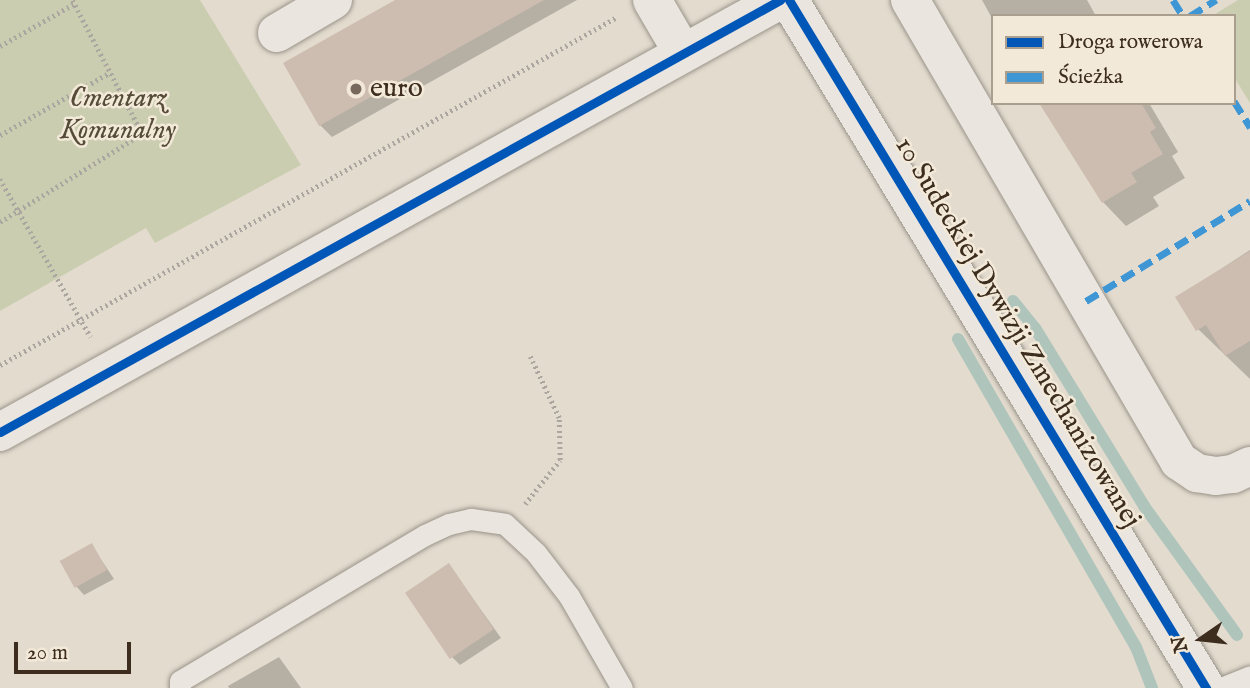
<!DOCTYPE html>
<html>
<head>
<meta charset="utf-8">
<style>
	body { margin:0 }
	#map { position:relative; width:1250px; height:688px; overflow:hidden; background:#e3dbce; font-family:"IM FELL English",serif }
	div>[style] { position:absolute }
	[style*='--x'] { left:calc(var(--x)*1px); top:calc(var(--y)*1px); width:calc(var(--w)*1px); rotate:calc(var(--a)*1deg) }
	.green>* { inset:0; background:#cacdb0 }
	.shadow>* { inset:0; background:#0003 }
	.stream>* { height:12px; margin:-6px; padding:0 6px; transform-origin:6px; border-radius:6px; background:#afc5bc }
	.building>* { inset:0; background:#cdbdb0; transform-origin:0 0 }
	.path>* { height:4.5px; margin-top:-2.25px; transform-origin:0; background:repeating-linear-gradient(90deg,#aba6a0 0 2px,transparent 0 5.5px) }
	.roads { filter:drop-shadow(0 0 2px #9a948a) drop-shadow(0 0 2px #9a948a) }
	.lane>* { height:21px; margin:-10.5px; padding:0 10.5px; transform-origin:10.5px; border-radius:10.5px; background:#eae5de }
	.street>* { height:38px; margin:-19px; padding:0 19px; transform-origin:19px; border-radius:19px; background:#eae5de }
	.secondary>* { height:38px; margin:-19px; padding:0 19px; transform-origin:19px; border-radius:19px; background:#eae5de }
	.quiet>* { height:7px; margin-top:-3.5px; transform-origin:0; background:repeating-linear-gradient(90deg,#3f96d5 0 14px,transparent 0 21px) }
	.cycleway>* { height:9px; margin:-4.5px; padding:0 4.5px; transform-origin:4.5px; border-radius:4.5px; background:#0057b8 }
	.dots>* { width:19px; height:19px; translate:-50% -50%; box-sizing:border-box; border:4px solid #f3e9d9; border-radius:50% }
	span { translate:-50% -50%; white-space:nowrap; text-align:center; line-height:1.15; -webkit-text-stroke:5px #f3e9d9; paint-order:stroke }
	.poi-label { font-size:28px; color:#3d2d1f }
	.left { translate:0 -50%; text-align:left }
	.park-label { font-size:28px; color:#554b37; font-style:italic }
	.street-label { font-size:28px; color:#3d2d1f }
	.legend { position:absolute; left:991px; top:14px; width:245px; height:91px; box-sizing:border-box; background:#f3e9d9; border:2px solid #aa9e8f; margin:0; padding:9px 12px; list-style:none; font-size:21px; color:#3d2d1f }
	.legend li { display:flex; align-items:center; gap:14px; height:35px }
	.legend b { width:35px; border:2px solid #aa9e8f }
	.north { position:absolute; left:1166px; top:604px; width:70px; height:70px; -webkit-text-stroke:5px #f3e9d9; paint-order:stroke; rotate:256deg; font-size:19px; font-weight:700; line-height:28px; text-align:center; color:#3d2d1f }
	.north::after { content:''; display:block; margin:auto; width:24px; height:32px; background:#3d2d1f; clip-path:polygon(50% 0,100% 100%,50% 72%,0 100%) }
	.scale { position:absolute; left:14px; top:642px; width:117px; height:32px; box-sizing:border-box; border:4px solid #3d2d1f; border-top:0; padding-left:9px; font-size:21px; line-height:24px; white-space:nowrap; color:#3d2d1f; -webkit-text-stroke:5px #f3e9d9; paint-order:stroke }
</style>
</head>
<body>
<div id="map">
	<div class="green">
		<div style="clip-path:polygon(0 0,200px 0,301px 165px,155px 243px,146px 228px,0 311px)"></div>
		<div style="clip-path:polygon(1238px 0,1250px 0,1250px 103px,1234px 77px,1234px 16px,1212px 16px)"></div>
	</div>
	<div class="shadow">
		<div style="clip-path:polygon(399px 0,577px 0,332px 137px,320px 125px,285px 64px)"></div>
		<div style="clip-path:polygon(982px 0,1087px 0,1096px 16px,993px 16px,993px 20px)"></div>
		<div style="clip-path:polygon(1054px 103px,1149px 103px,1178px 152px,1172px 156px,1185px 178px,1153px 197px,1159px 206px,1126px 226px,1103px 202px)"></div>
		<div style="clip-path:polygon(1250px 250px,1250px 379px,1198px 329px,1178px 297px)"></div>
		<div style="clip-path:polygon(92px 546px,114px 579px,84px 595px,76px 586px)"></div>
		<div style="clip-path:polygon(449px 565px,501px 638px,460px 665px,452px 657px)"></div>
		<div style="clip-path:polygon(279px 657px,301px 688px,229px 688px,228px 686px)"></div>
	</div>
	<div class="stream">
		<div style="--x:1013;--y:301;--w:35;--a:51"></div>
		<div style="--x:1035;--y:328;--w:209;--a:58.5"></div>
		<div style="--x:1144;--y:506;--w:159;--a:54.2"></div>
		<div style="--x:958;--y:339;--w:356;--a:60"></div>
		<div style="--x:1136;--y:647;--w:44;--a:68.7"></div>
	</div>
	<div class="building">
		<div style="clip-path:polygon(395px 0,544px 0,319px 126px,283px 63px)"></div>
		<div style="clip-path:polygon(1039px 103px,1141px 103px,1156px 128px,1150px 132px,1163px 154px,1131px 173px,1137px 182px,1102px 203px)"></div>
		<div style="clip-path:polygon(1250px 251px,1250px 341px,1225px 356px,1206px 325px,1196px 331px,1175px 297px)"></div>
		<div style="left:92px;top:543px;width:31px;height:37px;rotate:61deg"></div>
		<div style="left:449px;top:563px;width:80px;height:53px;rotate:56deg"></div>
	</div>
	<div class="path">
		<div style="--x:0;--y:46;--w:85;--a:-29.6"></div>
		<div style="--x:0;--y:135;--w:125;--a:-29.6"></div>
		<div style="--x:0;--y:179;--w:182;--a:60.1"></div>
		<div style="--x:0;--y:222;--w:167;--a:-31.8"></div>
		<div style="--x:142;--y:134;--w:151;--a:-117.6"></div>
		<div style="--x:0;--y:365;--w:708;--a:-29.42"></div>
		<div style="--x:525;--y:504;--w:56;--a:-51.5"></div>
		<div style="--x:560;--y:460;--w:42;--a:-91.4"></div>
		<div style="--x:559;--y:418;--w:68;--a:-115.1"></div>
	</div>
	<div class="roads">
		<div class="lane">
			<div style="--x:180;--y:688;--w:7;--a:-90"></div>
			<div style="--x:180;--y:681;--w:285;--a:-30.8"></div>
			<div style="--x:425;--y:535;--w:26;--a:-25"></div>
			<div style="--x:449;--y:524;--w:23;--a:-13"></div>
			<div style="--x:471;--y:519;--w:34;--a:8"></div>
			<div style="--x:505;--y:524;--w:42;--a:43.1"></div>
			<div style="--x:536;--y:553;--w:54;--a:52.5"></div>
			<div style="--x:569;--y:596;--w:106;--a:60.1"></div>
			<div style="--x:1221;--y:688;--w:31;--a:-22"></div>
		</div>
		<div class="street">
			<div style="--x:652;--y:0;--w:61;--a:59.7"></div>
			<div style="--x:910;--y:0;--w:534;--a:59.74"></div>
			<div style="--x:1179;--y:461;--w:22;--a:34"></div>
			<div style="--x:1197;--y:473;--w:19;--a:9"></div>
			<div style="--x:1216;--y:476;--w:17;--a:-7"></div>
			<div style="--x:1233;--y:474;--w:19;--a:-25"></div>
			<div style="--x:277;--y:33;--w:65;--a:-30.5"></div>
			<div style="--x:0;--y:432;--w:892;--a:-28.98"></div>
		</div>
		<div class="secondary">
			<div style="--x:789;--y:0;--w:805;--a:58.78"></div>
		</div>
	</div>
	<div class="quiet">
		<div style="--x:1173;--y:0;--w:19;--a:58"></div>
		<div style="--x:1190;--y:16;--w:31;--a:-32"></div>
		<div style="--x:1234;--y:101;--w:31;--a:58"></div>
		<div style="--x:1086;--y:301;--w:192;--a:-31.4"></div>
	</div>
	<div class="cycleway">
		<div style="--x:789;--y:0;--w:805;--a:58.78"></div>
		<div style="--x:0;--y:432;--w:892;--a:-28.98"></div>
	</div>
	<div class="dots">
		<div style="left:356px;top:89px;background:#776a5c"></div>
	</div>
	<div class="poi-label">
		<span class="left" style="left:370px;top:89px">euro</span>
	</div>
	<div class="park-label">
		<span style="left:118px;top:115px">Cmentarz<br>Komunalny</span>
	</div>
	<div class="street-label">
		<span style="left:1017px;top:333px;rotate:59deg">10 Sudeckiej Dywizji Zmechanizowanej</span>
	</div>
	<ul class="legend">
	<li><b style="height:9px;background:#0057b8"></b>Droga rowerowa</li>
	<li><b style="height:9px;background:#3f96d5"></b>Ścieżka</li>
	</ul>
	<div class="north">N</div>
	<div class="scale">20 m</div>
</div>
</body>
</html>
